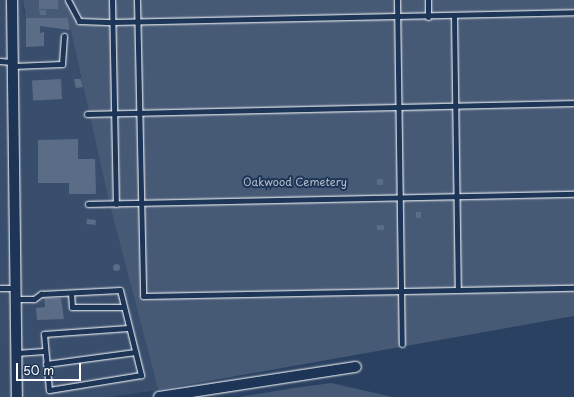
<!DOCTYPE html>
<html>
<head>
<meta charset="utf-8">
<style>
	body { margin:0 }
	#map { position:relative; width:574px; height:397px; overflow:hidden; background:#2a4161; font-family:"Playpen Sans",sans-serif }
	div>[style] { position:absolute }
	[style*='--x'] { left:calc(var(--x)*1px); top:calc(var(--y)*1px); width:calc(var(--w)*1px); rotate:calc(var(--a)*1deg) }
	.built>* { inset:0; background:#394e6c }
	.green>* { inset:0; background:#465975 }
	.building>* { inset:0; background:#5b6c86; transform-origin:0 0 }
	.round { border-radius:50% }
	.roads { filter:drop-shadow(0 0 1px #fff) drop-shadow(0 0 1px #fff) }
	.lane>* { height:5px; margin:-2.5px; padding:0 2.5px; transform-origin:2.5px; border-radius:2.5px; background:#1d3557 }
	.street>* { height:10px; margin:-5px; padding:0 5px; transform-origin:5px; border-radius:5px; background:#1d3557 }
	span { translate:-50% -50%; white-space:nowrap; text-align:center; line-height:1.15; -webkit-text-stroke:4px #1d3557; paint-order:stroke }
	.park-label { font-size:11px; color:#b5bdc8 }
	.scale { position:absolute; left:16px; top:363px; width:65px; height:18px; box-sizing:border-box; border:2px solid #fff; border-top:0; padding-left:5px; font-size:12px; line-height:14px; white-space:nowrap; color:#fff; -webkit-text-stroke:3px #1d3557; paint-order:stroke }
</style>
</head>
<body>
<div id="map">
	<div class="built">
		<div style="clip-path:polygon(0 0,23px 0,24px 13px,68px 18px,108px 198px,158px 390px,109px 397px,0 397px)"></div>
	</div>
	<div class="green">
		<div style="clip-path:polygon(23px 0,574px 0,574px 316px,158px 390px,108px 198px,68px 18px,26px 18px)"></div>
		<div style="clip-path:polygon(331px 383px,393px 397px,239px 397px,294px 388px)"></div>
	</div>
	<div class="building">
		<div style="left:39px;top:0;width:19px;height:9px"></div>
		<div style="clip-path:polygon(39px 10px,46px 10px,46px 15px,40px 15px)"></div>
		<div style="clip-path:polygon(26px 18px,68px 18px,70px 30px,40px 26px,40px 33px,44px 32px,44px 46px,26px 47px)"></div>
		<div style="left:61px;top:79px;width:20px;height:29px;rotate:87deg"></div>
		<div style="clip-path:polygon(74px 79px,81px 79px,83px 87px,76px 88px)"></div>
		<div style="clip-path:polygon(78px 139px,78px 159px,95px 159px,96px 194px,69px 194px,69px 183px,38px 183px,38px 140px)"></div>
		<div style="left:377px;top:179px;width:6px;height:6px"></div>
		<div style="left:416px;top:212px;width:5px;height:6px"></div>
		<div style="left:87px;top:219px;width:9px;height:5px;rotate:6deg"></div>
		<div style="left:377px;top:225px;width:7px;height:5px"></div>
		<div class="round" style="left:112.5px;top:263.5px;width:7px;height:7px"></div>
		<div style="clip-path:polygon(44px 298px,61px 298px,64px 319px,37px 320px,36px 308px,45px 307px)"></div>
	</div>
	<div class="roads">
		<div class="lane">
			<div style="--x:68;--y:0;--w:24;--a:62"></div>
			<div style="--x:79;--y:21;--w:34;--a:2"></div>
			<div style="--x:113;--y:22;--w:461;--a:-1.2"></div>
			<div style="--x:112;--y:0;--w:204;--a:88.9"></div>
			<div style="--x:137;--y:0;--w:296;--a:88.8"></div>
			<div style="--x:143;--y:296;--w:431;--a:-1.1"></div>
			<div style="--x:397;--y:0;--w:344;--a:89.2"></div>
			<div style="--x:428;--y:0;--w:17;--a:90"></div>
			<div style="--x:454;--y:16;--w:274;--a:89.2"></div>
			<div style="--x:0;--y:61;--w:12;--a:5"></div>
			<div style="--x:13;--y:66;--w:49;--a:-2.3"></div>
			<div style="--x:62;--y:64;--w:28;--a:-86"></div>
			<div style="--x:87;--y:114;--w:487;--a:-1.3"></div>
			<div style="--x:88;--y:204;--w:486;--a:-1.2"></div>
			<div style="--x:0;--y:288;--w:15;--a:0"></div>
			<div style="--x:71;--y:293;--w:14;--a:86"></div>
			<div style="--x:72;--y:307;--w:51;--a:0"></div>
			<div style="--x:16;--y:299;--w:18;--a:0"></div>
			<div style="--x:34;--y:299;--w:9;--a:-36"></div>
			<div style="--x:41;--y:294;--w:79;--a:-2.9"></div>
			<div style="--x:120;--y:290;--w:88;--a:76.1"></div>
			<div style="--x:141;--y:375;--w:93;--a:170.7"></div>
			<div style="--x:49;--y:390;--w:56;--a:-95.1"></div>
			<div style="--x:44;--y:334;--w:84;--a:-4.1"></div>
			<div style="--x:16;--y:353;--w:28;--a:-4"></div>
			<div style="--x:46;--y:364;--w:90;--a:-7.7"></div>
		</div>
		<div class="street">
			<div style="--x:12;--y:0;--w:397;--a:89.3"></div>
			<div style="--x:159;--y:397;--w:199;--a:-8.7"></div>
		</div>
	</div>
	<div class="park-label">
		<span style="left:295px;top:182px">Oakwood Cemetery</span>
	</div>
	<div class="scale">50 m</div>
</div>
</body>
</html>
